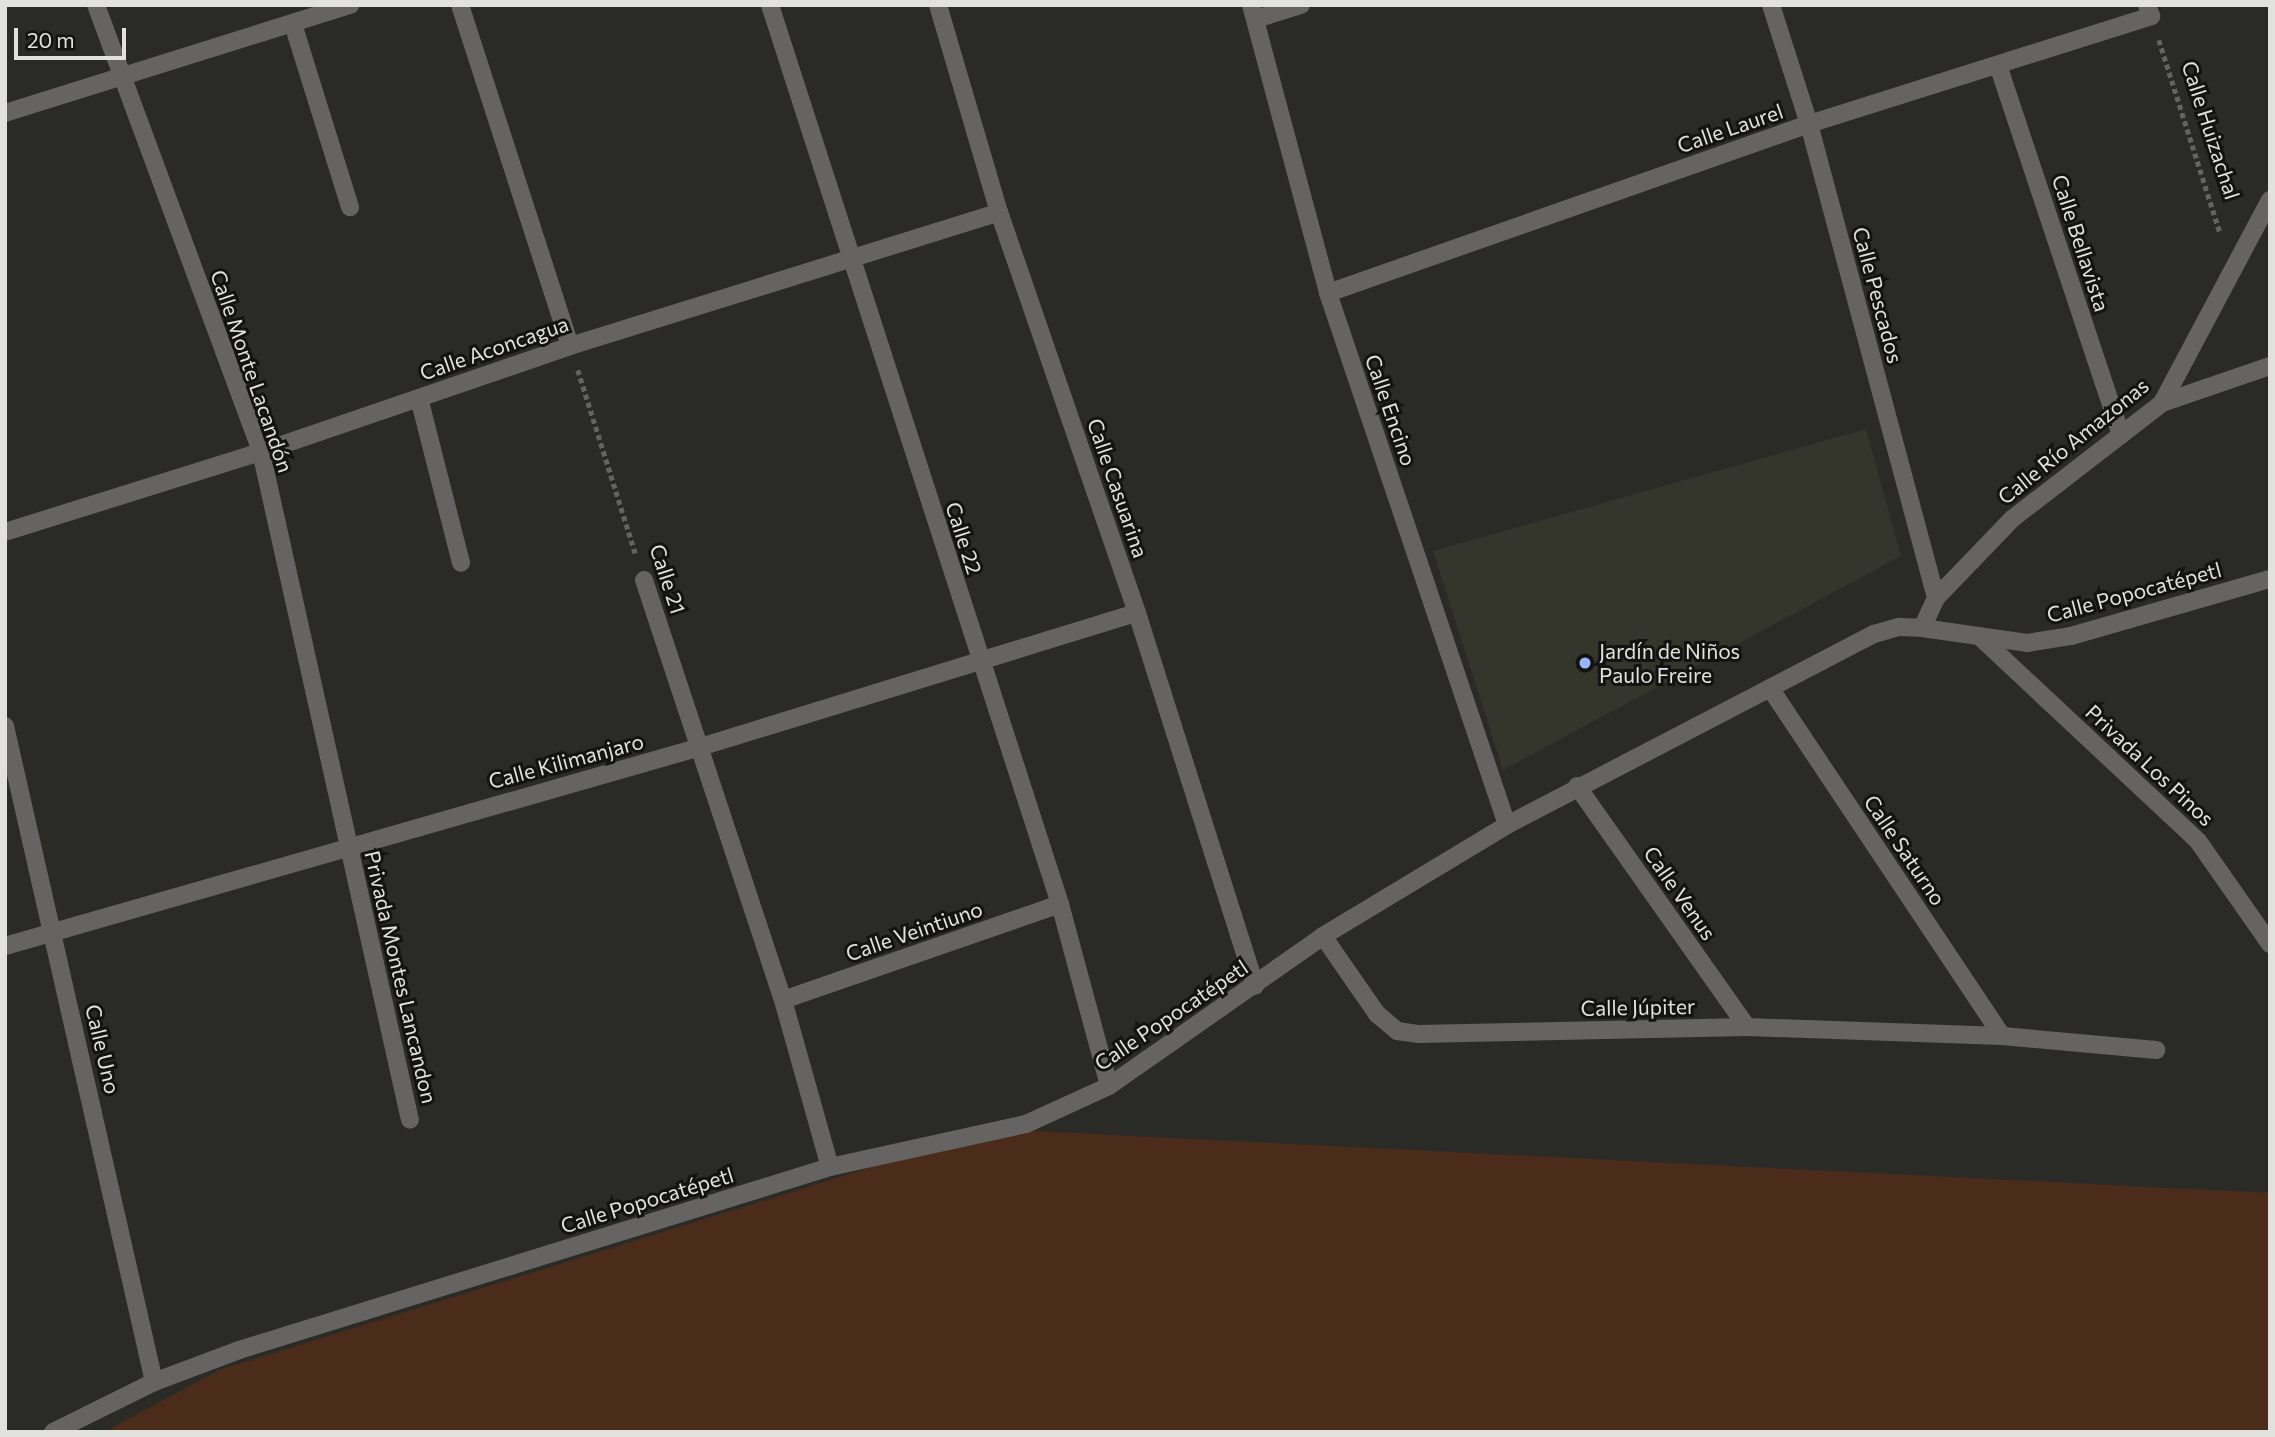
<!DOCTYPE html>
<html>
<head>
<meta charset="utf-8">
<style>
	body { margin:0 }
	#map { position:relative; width:2275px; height:1437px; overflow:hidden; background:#2a2b27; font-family:Commissioner,sans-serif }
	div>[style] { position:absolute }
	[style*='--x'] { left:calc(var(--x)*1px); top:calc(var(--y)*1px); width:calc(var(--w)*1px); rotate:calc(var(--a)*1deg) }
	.built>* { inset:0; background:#34352b }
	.green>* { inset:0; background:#4b2c1a }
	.path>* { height:4.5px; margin-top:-2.25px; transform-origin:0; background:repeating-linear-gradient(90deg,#636460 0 5px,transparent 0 8.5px) }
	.minor>* { height:18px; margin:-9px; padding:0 9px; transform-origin:9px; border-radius:9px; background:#656462 }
	.dots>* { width:19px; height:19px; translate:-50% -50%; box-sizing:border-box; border:4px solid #131311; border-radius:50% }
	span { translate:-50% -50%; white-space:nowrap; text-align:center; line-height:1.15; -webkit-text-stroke:6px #131311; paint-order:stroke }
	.street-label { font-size:21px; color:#e1e1de }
	.poi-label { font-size:21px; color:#e1e1de }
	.left { translate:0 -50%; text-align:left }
	.frame { position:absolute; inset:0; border:7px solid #e1e1de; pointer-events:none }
	.scale { position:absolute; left:14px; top:28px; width:112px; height:32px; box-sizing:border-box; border:4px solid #e1e1de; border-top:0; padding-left:9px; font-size:21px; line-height:24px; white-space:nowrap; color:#e1e1de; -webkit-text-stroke:5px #131311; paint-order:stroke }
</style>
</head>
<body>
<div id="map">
	<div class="built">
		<div style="clip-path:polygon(1866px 429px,1901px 556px,1503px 770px,1433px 551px)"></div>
	</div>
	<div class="green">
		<div style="clip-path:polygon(994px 1129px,2270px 1193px,2270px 1432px,104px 1432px,219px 1370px)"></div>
	</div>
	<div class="path">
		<div style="--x:2159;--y:40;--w:201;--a:72.4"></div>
		<div style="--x:578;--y:370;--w:194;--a:72.6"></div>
	</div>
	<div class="minor">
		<div style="--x:96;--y:5;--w:476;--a:69.7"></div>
		<div style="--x:261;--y:452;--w:684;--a:77.43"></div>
		<div style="--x:460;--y:5;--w:358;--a:72.1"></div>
		<div style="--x:770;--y:5;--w:945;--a:72.12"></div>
		<div style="--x:1060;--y:904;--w:188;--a:74.9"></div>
		<div style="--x:938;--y:5;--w:216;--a:73.6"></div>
		<div style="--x:999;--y:212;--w:424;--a:71"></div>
		<div style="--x:1137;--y:613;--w:391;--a:72.4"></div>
		<div style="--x:1251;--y:5;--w:298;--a:75"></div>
		<div style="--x:1328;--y:293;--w:561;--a:71.4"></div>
		<div style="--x:1771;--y:5;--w:125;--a:72.3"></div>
		<div style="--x:1809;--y:124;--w:491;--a:75"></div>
		<div style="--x:1256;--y:19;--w:47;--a:-17.3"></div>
		<div style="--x:293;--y:24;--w:192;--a:72.7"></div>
		<div style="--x:1998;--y:65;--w:390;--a:71.6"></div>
		<div style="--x:5;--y:113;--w:362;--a:-17.4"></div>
		<div style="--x:1328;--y:293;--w:510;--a:-19.36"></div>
		<div style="--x:1809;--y:124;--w:359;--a:-17.5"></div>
		<div style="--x:2151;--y:16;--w:12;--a:-110"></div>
		<div style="--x:419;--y:398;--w:170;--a:75.7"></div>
		<div style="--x:2162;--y:403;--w:114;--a:-18.9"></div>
		<div style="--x:5;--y:532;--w:268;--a:-17.4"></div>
		<div style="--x:261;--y:452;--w:327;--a:-18.9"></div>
		<div style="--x:570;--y:346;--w:449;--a:-17.3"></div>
		<div style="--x:644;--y:580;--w:442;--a:71.7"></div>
		<div style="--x:783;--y:1000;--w:173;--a:74.3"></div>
		<div style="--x:1922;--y:628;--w:33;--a:-65"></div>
		<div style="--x:1936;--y:598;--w:110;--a:-46.1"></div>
		<div style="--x:2012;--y:519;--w:190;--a:-37.7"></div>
		<div style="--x:2162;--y:403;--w:230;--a:-62"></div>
		<div style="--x:1979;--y:636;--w:300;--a:43.1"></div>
		<div style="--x:2198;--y:841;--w:126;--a:55"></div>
		<div style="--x:1770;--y:688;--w:418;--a:56.3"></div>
		<div style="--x:5;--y:726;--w:673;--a:77.2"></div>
		<div style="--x:1577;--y:786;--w:295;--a:54.8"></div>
		<div style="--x:1323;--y:936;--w:95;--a:55.3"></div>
		<div style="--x:1377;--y:1014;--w:26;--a:40"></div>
		<div style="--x:1397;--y:1031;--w:21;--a:8"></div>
		<div style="--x:1418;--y:1034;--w:329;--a:-1.2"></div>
		<div style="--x:1747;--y:1027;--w:255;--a:2"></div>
		<div style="--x:2002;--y:1036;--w:155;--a:5.2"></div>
		<div style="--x:5;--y:946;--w:720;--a:-15.97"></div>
		<div style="--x:697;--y:748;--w:460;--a:-17.1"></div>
		<div style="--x:783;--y:1000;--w:293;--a:-19.1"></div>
		<div style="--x:53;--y:1432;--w:113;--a:-26.3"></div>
		<div style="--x:154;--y:1382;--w:91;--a:-20.6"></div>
		<div style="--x:239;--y:1350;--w:619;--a:-17.2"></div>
		<div style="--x:830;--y:1167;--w:201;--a:-12.4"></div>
		<div style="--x:1026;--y:1124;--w:91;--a:-24.6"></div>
		<div style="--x:1109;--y:1086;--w:261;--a:-35"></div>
		<div style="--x:1323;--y:936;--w:215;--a:-31.1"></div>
		<div style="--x:1507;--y:825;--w:414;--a:-27.5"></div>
		<div style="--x:1874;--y:634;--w:26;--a:-16"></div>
		<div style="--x:1899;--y:627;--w:23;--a:2"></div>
		<div style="--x:1922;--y:628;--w:106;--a:8.1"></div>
		<div style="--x:2027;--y:643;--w:45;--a:-9"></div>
		<div style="--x:2071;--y:636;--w:207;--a:-16"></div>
	</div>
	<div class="dots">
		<div style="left:1585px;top:663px;background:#98b5fd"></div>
	</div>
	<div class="street-label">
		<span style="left:1730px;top:128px;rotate:-19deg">Calle Laurel</span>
		<span style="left:2211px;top:130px;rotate:72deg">Calle Huizachal</span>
		<span style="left:2081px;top:243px;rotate:72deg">Calle Bellavista</span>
		<span style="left:1878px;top:295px;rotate:75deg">Calle Pescados</span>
		<span style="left:494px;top:348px;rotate:-19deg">Calle Aconcagua</span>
		<span style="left:252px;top:371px;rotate:71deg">Calle Monte Lacandón</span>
		<span style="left:1391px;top:410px;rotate:71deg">Calle Encino</span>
		<span style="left:2073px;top:441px;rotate:-39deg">Calle Río Amazonas</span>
		<span style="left:1118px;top:488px;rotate:71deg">Calle Casuarina</span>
		<span style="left:964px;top:538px;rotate:72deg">Calle 22</span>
		<span style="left:668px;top:579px;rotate:72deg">Calle 21</span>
		<span style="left:2134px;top:592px;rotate:-15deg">Calle Popocatépetl</span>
		<span style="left:566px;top:761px;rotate:-15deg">Calle Kilimanjaro</span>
		<span style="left:2150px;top:765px;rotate:43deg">Privada Los Pinos</span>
		<span style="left:1905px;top:850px;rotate:56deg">Calle Saturno</span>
		<span style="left:1680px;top:893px;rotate:55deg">Calle Venus</span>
		<span style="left:914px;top:931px;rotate:-19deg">Calle Veintiuno</span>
		<span style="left:401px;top:977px;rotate:77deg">Privada Montes Lancandon</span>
		<span style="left:1638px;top:1007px;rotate:-1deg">Calle Júpiter</span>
		<span style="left:1171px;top:1015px;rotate:-34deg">Calle Popocatépetl</span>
		<span style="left:103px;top:1049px;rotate:77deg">Calle Uno</span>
		<span style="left:647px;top:1200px;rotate:-17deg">Calle Popocatépetl</span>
	</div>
	<div class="poi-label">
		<span class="left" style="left:1599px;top:663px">Jardín de Niños<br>Paulo Freire</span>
	</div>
	<div class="frame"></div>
	<div class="scale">20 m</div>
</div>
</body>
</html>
